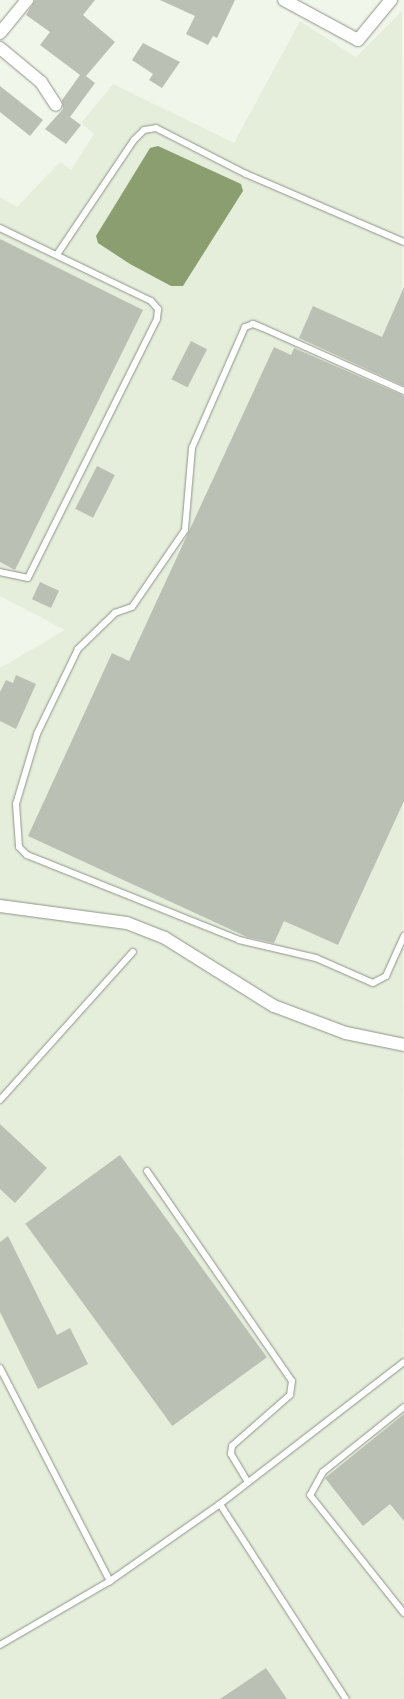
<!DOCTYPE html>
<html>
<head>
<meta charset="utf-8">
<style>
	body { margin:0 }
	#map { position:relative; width:404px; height:1699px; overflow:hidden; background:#f1f6ea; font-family:Rubik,sans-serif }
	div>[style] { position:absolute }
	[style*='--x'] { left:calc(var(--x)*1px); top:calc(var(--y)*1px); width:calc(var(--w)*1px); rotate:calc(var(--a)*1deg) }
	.built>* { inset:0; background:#e5eedb }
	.water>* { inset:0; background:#8b9e70 }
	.building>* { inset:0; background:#bbc0b5; transform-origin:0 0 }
	.roads { filter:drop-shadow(0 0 1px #8e9388) drop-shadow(0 0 1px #8e9388) }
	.lane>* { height:6px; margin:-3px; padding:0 3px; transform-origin:3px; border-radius:3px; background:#fff }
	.street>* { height:12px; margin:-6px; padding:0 6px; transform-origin:6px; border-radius:6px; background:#fff }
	span { translate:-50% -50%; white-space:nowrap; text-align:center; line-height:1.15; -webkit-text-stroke:4px #fff; paint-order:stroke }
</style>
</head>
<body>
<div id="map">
	<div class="built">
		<div style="clip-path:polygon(402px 11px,404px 1699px,0 1699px,0 668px,65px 630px,0 596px,0 197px,17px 207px,60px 162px,71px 170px,94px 134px,81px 123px,113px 84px,234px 143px,300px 21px,356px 57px)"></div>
	</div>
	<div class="water">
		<div style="clip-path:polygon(158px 146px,241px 184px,243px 191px,183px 286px,171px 286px,130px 264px,98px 243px,96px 236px,150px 148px)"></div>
	</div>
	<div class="building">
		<div style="clip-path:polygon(35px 0,95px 0,83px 15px,115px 42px,86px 76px,95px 83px,70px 117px,81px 125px,66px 144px,45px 129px,63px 109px,62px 100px,80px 75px,40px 45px,50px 32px,26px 15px)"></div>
		<div style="clip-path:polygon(160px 0,235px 0,217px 38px,213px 36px,208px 45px,186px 34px,195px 16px)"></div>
		<div style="clip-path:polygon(143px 43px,180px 62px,162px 88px,149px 80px,153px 74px,132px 60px)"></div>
		<div style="clip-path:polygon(0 86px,43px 120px,30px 136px,0 112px)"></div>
		<div style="clip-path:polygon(0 239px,143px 310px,15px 570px,0 562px)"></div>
		<div style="clip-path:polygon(404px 287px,404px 386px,299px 338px,313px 306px,382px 337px)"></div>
		<div style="left:191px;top:341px;width:18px;height:43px;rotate:27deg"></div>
		<div style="clip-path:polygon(274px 347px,291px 355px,294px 348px,404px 396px,404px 801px,338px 945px,284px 921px,274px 943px,247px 937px,28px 836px,112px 653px,129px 661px)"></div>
		<div style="left:97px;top:466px;width:20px;height:48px;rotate:27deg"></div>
		<div style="left:40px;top:582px;width:21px;height:19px;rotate:25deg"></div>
		<div style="clip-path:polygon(16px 675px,36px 684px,16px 729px,0 721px,0 692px,6px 680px,13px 683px)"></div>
		<div style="clip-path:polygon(0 1124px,47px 1168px,15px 1203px,0 1189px)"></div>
		<div style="left:120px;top:1155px;width:250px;height:117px;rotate:54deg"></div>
		<div style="clip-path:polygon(8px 1236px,57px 1335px,70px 1328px,88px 1364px,38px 1389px,0 1312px,0 1242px)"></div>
		<div style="clip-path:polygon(404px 1414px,404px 1521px,390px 1504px,363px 1526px,325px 1478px)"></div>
		<div style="clip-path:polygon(266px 1668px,287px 1699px,220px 1699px)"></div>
	</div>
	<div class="roads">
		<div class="lane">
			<div style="--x:0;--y:228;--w:168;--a:25.8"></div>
			<div style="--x:151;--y:301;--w:11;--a:49"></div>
			<div style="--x:158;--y:309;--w:10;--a:96"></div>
			<div style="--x:157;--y:319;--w:289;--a:116.5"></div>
			<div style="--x:28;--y:578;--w:29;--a:-168"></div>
			<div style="--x:58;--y:253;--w:136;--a:-56.1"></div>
			<div style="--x:134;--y:140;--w:14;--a:-45"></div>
			<div style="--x:144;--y:130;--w:12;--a:-9"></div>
			<div style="--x:156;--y:128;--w:101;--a:27.1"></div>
			<div style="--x:246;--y:174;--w:172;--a:23.3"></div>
			<div style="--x:404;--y:391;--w:154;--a:-155.9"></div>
			<div style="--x:263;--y:328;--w:11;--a:-158"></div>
			<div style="--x:253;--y:324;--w:9;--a:159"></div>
			<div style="--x:245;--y:327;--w:132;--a:113.7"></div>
			<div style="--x:192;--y:448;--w:82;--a:94.9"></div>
			<div style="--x:185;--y:530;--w:93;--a:124.5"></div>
			<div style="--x:132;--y:607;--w:18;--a:161"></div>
			<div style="--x:115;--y:613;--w:52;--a:135.8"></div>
			<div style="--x:78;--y:649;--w:94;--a:115.8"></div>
			<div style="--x:37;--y:734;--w:73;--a:106.7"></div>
			<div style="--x:16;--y:804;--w:43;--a:86"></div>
			<div style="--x:19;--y:847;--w:11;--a:45"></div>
			<div style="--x:27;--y:855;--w:228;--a:21.8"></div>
			<div style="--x:239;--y:940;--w:79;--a:13.2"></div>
			<div style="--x:316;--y:958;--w:62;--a:23.7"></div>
			<div style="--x:373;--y:983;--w:15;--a:-28"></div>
			<div style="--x:386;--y:976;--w:44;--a:-65.8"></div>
			<div style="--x:0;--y:1100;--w:199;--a:-48.1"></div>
			<div style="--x:147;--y:1171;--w:255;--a:55.4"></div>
			<div style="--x:292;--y:1381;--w:14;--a:98"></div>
			<div style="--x:290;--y:1395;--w:77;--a:138.7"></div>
			<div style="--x:232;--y:1446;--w:8;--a:97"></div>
			<div style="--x:231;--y:1454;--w:33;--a:59"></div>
			<div style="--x:0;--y:1368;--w:240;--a:62.7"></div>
			<div style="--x:404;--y:1407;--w:104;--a:141.3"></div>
			<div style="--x:323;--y:1472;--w:26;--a:119"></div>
			<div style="--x:310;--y:1495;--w:151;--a:51.5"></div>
			<div style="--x:0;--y:1645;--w:127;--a:-30.2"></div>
			<div style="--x:110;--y:1581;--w:134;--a:-35"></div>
			<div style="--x:346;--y:1699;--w:232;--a:-122.9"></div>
			<div style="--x:220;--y:1504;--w:232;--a:-37.7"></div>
		</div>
		<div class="street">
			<div style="--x:284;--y:0;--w:84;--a:28.4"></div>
			<div style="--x:358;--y:40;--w:52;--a:-50.5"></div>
			<div style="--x:0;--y:33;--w:43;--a:-50.7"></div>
			<div style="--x:0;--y:48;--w:53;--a:39.7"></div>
			<div style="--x:41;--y:82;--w:27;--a:57"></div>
			<div style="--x:0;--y:906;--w:128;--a:7.6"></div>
			<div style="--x:127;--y:923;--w:41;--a:21.5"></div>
			<div style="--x:165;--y:938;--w:128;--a:32"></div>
			<div style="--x:274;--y:1006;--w:77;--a:20.6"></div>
			<div style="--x:346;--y:1033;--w:59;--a:11.7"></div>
		</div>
	</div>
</div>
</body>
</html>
